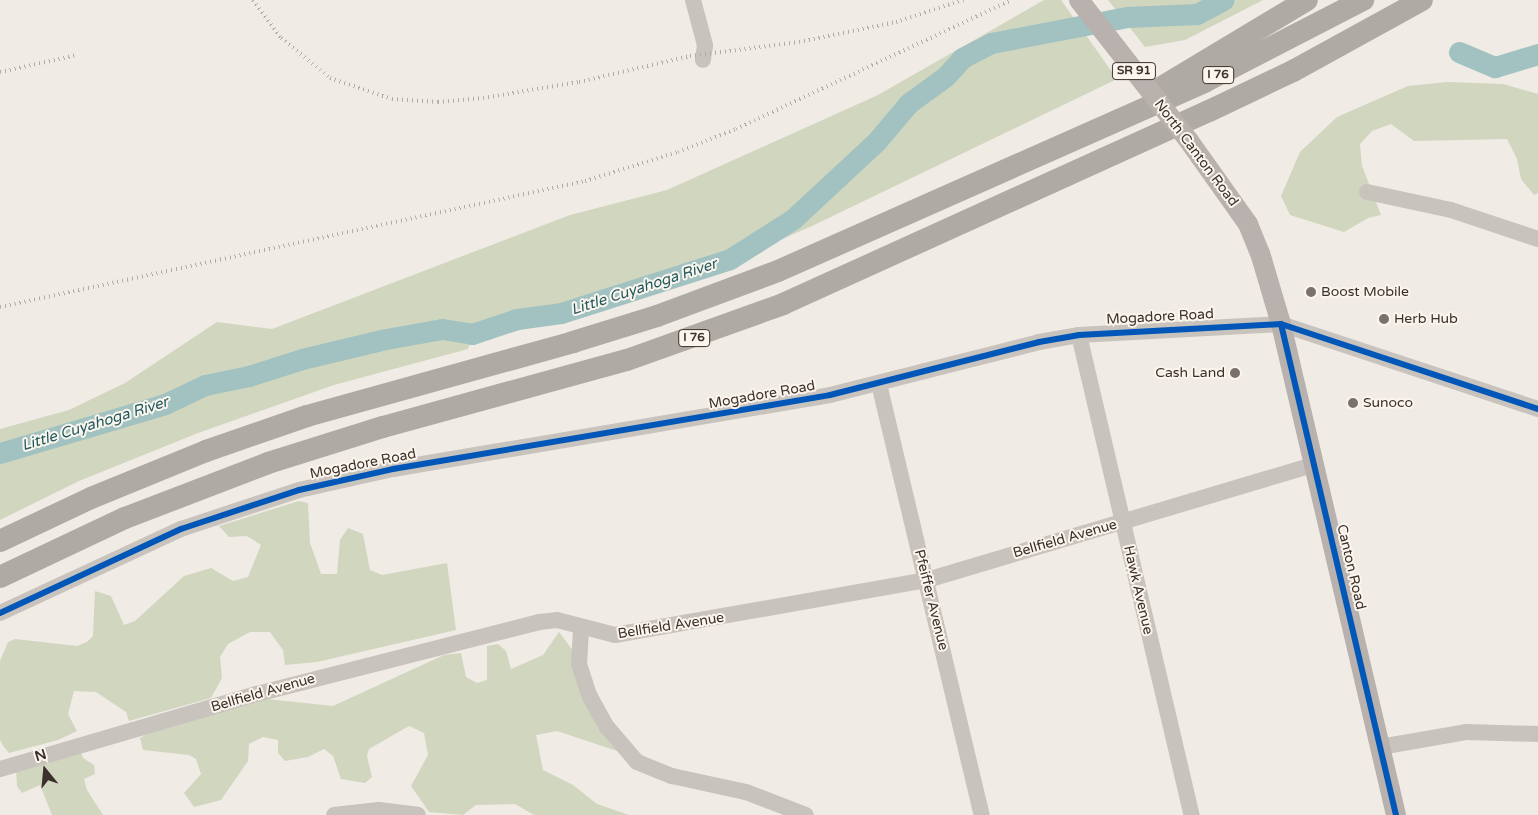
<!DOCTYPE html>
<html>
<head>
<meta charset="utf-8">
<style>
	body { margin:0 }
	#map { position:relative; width:1538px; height:815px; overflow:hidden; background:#f0ebe5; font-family:"Varela Round",sans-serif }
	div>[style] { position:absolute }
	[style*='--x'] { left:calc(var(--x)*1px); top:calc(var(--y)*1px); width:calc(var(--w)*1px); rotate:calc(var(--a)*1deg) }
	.green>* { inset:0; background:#d1d6bf }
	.river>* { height:21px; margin:-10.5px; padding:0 10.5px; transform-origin:10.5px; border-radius:10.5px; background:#a1c2c1 }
	.minor>* { height:16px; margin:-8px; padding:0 8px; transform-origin:8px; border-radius:8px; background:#c9c3be }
	.major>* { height:20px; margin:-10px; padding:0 10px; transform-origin:10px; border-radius:10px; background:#b8b1ad }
	.highway>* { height:22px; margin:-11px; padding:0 11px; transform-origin:11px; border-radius:11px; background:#afaaa4 }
	.rail>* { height:4px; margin-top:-2px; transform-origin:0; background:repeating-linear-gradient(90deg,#b1aca8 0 1px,transparent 0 5px) }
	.major-bridge>* { height:20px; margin:-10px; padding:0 10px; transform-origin:10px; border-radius:10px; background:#b8b1ad }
	.cycleway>* { height:6px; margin:-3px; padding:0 3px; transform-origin:3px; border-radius:3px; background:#0057b8 }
	.dots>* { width:14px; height:14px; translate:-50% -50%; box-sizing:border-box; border:2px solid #fbf5ee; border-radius:50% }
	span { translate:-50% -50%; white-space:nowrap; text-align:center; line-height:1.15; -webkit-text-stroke:4px #fbf5ee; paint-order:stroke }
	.shield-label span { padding:1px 4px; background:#fbf5ee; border:1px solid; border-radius:4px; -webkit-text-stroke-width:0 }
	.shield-label { font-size:12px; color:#3b302b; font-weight:700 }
	.street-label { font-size:14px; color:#3b302b }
	.poi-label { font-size:14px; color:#3b302b }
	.left { translate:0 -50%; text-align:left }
	.right { translate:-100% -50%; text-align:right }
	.water-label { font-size:15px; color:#1f5a5e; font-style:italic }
	.north { position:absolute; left:20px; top:745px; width:50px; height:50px; -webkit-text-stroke:4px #fbf5ee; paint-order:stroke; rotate:343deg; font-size:14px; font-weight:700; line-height:20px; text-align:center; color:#3b302b }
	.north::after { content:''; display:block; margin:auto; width:18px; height:22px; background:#3b302b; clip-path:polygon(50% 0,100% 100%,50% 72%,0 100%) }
</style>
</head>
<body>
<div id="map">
	<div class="green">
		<div style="clip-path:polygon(1044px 0,1061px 0,1117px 79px,812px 226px,698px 276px,587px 312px,470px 342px,468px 349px,334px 385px,198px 433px,79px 481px,0 520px,0 429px,69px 410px,125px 383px,217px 322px,272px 329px,570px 215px,667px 190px,878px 95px)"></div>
		<div style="clip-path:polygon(1108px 0,1263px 0,1185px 40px,1145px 47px)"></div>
		<div style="clip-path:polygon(1447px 82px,1503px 84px,1538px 94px,1538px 193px,1534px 195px,1521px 179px,1517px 159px,1507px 139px,1414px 141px,1391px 124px,1372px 131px,1360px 144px,1362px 166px,1381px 215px,1368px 218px,1344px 232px,1290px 215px,1281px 196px,1300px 152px,1337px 117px,1408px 86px)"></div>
		<div style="clip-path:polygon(299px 501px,308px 503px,310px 543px,321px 574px,337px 574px,340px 540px,348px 528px,363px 534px,370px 570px,382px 575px,447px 563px,456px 630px,317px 662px,285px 665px,283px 650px,270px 632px,250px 632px,228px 644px,220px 657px,222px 678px,211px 698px,129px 721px,126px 712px,96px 692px,74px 691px,68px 714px,77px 731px,58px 740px,9px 753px,4px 747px,0 740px,0 661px,8px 642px,15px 639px,77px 646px,87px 642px,93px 636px,95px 591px,111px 596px,124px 625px,135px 621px,184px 576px,211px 568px,233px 581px,248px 577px,261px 545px,247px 536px,229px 537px,219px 526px)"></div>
		<div style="clip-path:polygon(559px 632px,574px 652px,597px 726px,617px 751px,557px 731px,536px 735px,543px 770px,573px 785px,597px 804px,629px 815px,534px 815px,515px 804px,476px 805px,463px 815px,429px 812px,411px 786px,428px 755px,424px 733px,409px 726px,369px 749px,367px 756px,372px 777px,365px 783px,341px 779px,333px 756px,324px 749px,308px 757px,285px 761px,278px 753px,278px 740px,263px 737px,249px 744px,248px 761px,221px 800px,194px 807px,184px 793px,201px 774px,196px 759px,189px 755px,143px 750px,140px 738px,154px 730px,267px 699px,333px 706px,444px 655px,461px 653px,466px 677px,477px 683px,487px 680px,487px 646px,498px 644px,506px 651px,511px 669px,543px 655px)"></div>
		<div style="clip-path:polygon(80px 750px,83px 758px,94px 765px,95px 774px,84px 779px,87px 790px,103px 815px,52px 815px,40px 785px,22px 793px,17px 786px,16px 768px)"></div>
	</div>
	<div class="river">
		<div style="--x:1459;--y:52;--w:39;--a:23"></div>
		<div style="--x:1495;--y:67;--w:45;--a:-16.8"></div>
		<div style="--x:0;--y:453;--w:172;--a:-16.5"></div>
		<div style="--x:165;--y:404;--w:44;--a:-25.4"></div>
		<div style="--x:205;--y:385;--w:45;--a:-11.6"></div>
		<div style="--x:249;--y:376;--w:56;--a:-17.8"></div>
		<div style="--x:302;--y:359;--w:86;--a:-13.4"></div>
		<div style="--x:386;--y:339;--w:57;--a:-10.1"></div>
		<div style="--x:442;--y:329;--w:30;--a:9"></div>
		<div style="--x:472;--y:334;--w:47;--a:-18.4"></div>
		<div style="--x:517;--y:319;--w:44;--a:-7.8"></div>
		<div style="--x:561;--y:313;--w:177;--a:-17.7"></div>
		<div style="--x:730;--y:259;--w:75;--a:-32.4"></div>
		<div style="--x:793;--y:219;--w:113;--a:-42.9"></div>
		<div style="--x:876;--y:142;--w:51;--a:-49.8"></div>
		<div style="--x:909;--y:103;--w:46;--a:-36.1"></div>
		<div style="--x:946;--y:76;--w:24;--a:-48"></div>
		<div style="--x:962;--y:58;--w:33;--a:-27"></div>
		<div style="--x:991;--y:43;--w:138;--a:-10.8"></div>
		<div style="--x:1127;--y:17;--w:70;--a:-2.5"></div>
		<div style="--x:1197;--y:14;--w:30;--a:-28"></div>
	</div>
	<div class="minor">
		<div style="--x:693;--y:0;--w:47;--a:75.1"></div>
		<div style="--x:705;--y:45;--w:15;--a:98"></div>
		<div style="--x:1367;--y:192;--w:86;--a:12.1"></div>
		<div style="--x:1451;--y:210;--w:92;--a:18.4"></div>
		<div style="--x:1079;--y:335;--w:493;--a:76.8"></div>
		<div style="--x:879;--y:384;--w:443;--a:76.6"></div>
		<div style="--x:0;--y:613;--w:200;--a:-24.9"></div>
		<div style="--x:181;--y:529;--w:124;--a:-18.3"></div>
		<div style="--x:299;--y:490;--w:96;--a:-12.6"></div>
		<div style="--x:393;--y:469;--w:443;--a:-9.6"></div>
		<div style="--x:830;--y:395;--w:216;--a:-14.2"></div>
		<div style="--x:1039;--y:342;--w:41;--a:-9.9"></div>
		<div style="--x:1079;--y:335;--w:202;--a:-3.1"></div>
		<div style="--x:1281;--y:324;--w:271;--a:18.3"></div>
		<div style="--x:581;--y:628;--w:36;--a:93"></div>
		<div style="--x:579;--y:664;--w:33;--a:72"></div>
		<div style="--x:589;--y:695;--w:37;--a:61"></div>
		<div style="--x:607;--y:727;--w:46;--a:49.4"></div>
		<div style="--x:637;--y:762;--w:38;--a:22"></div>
		<div style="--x:672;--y:776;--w:76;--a:12.2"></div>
		<div style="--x:746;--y:792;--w:64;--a:21"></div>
		<div style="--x:1380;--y:747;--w:87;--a:-9.9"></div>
		<div style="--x:1466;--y:732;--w:72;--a:1.6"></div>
		<div style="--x:0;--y:769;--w:268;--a:-16.3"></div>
		<div style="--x:257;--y:694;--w:291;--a:-14.3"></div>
		<div style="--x:539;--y:622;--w:18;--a:-6"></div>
		<div style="--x:557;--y:620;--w:60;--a:14.5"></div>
		<div style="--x:615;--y:635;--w:317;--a:-10"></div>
		<div style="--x:927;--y:580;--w:403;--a:-16.6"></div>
		<div style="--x:334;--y:815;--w:45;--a:-6.3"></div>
		<div style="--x:379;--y:810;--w:39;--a:7"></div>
	</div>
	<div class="major">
		<div style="--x:1189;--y:141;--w:102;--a:54.6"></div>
		<div style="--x:1248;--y:224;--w:31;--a:68"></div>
		<div style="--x:1260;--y:253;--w:74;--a:73.5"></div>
		<div style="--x:1281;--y:324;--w:504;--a:76.82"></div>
	</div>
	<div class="highway">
		<div style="--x:1162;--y:87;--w:169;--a:-31"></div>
		<div style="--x:0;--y:541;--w:101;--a:-25.3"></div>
		<div style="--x:91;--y:498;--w:124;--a:-22.2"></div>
		<div style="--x:206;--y:451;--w:107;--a:-19.1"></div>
		<div style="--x:307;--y:416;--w:276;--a:-15.5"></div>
		<div style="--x:573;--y:342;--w:88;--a:-17.2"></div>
		<div style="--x:657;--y:316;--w:129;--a:-20.4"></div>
		<div style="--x:778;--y:271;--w:468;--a:-23.9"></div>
		<div style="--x:1206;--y:81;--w:177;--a:-27.3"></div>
		<div style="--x:0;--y:577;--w:138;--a:-25.3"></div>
		<div style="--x:125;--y:518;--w:153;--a:-21"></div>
		<div style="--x:268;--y:463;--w:121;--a:-17.4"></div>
		<div style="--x:383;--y:427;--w:253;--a:-15.4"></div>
		<div style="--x:627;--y:360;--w:166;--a:-19.7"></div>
		<div style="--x:783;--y:304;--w:468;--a:-24.4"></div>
		<div style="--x:1209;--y:111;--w:93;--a:-25.5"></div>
		<div style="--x:1293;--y:71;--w:147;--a:-28.8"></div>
	</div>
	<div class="rail">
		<div style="--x:253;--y:0;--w:47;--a:53.6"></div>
		<div style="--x:281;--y:38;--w:63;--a:39.2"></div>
		<div style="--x:330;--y:78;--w:65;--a:18.7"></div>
		<div style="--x:392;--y:99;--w:46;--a:3.7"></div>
		<div style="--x:438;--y:102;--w:45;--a:-5.1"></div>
		<div style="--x:483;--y:98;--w:97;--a:-9.5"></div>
		<div style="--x:579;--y:82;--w:114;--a:-13.2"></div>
		<div style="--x:690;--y:56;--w:110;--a:-7.3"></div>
		<div style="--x:799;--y:42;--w:99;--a:-11.7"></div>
		<div style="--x:896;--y:22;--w:71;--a:-18.2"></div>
		<div style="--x:0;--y:72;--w:79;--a:-12.4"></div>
		<div style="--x:0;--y:307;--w:598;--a:-12.15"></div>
		<div style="--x:585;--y:181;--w:97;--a:-17.3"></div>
		<div style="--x:678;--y:152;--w:62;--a:-21.6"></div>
		<div style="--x:736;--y:129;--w:305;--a:-25.1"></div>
	</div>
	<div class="major-bridge">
		<div style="--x:1079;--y:0;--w:179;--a:52"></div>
	</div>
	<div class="cycleway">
		<div style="--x:1281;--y:324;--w:504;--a:76.82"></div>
		<div style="--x:0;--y:613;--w:200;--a:-24.9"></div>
		<div style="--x:181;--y:529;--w:124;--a:-18.3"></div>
		<div style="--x:299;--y:490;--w:96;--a:-12.6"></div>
		<div style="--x:393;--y:469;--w:443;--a:-9.6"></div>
		<div style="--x:830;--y:395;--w:216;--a:-14.2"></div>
		<div style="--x:1039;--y:342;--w:41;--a:-9.9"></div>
		<div style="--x:1079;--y:335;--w:202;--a:-3.1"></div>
		<div style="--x:1281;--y:324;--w:271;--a:18.3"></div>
	</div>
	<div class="dots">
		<div style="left:1311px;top:292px;background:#7a716c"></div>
		<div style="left:1384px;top:319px;background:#7a716c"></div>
		<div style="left:1235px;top:373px;background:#7a716c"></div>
		<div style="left:1353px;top:403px;background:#7a716c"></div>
	</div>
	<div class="shield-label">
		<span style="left:1134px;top:71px">SR 91</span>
		<span style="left:1218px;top:75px">I 76</span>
		<span style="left:694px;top:338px">I 76</span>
	</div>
	<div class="street-label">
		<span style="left:1196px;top:153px;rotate:53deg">North Canton Road</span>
		<span style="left:1160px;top:317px;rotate:-3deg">Mogadore Road</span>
		<span style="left:762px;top:395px;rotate:-10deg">Mogadore Road</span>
		<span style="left:363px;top:464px;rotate:-11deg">Mogadore Road</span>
		<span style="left:1065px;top:539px;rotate:-16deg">Bellfield Avenue</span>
		<span style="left:1351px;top:567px;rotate:77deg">Canton Road</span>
		<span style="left:1138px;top:590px;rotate:77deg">Hawk Avenue</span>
		<span style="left:931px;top:600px;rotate:76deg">Pfeiffer Avenue</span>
		<span style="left:671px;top:626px;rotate:-9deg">Bellfield Avenue</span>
		<span style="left:263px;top:693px;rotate:-16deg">Bellfield Avenue</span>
	</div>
	<div class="poi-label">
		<span class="left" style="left:1321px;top:292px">Boost Mobile</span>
		<span class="left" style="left:1394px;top:319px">Herb Hub</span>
		<span class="right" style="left:1225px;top:373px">Cash Land</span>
		<span class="left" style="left:1363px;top:403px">Sunoco</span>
	</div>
	<div class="water-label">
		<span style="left:644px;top:287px;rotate:-18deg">Little Cuyahoga River</span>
		<span style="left:95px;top:424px;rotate:-17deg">Little Cuyahoga River</span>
	</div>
	<div class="north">N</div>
</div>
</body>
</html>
